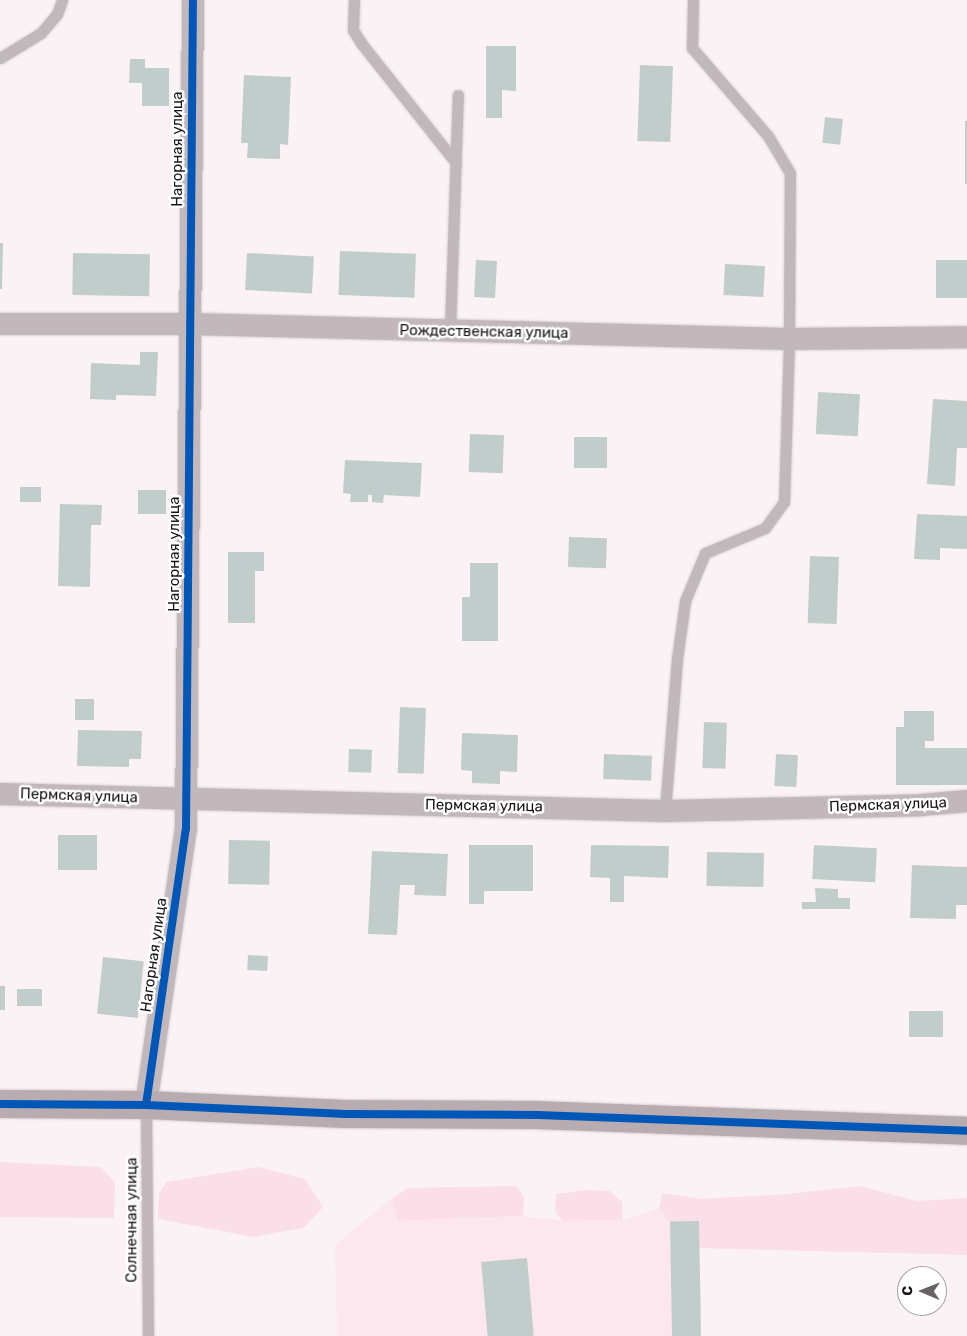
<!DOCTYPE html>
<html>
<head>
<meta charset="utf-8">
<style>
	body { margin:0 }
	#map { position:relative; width:967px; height:1336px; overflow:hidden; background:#fbf2f5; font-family:Rubik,sans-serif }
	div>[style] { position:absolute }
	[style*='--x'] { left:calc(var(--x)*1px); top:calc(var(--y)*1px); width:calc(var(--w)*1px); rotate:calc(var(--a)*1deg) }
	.built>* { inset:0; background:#fce7ee }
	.green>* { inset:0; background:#fbdfe8 }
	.building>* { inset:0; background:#c1cdcb; transform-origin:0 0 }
	.roads { filter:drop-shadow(0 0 1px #d6cfd2) drop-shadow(0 0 1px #d6cfd2) }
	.lane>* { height:11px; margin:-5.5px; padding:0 5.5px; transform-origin:5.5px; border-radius:5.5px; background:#c2b8bb }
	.street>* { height:22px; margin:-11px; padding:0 11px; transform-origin:11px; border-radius:11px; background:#c2b8bb }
	.secondary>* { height:28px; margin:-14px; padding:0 14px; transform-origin:14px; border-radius:14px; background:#b8acb0 }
	.cycleway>* { height:8px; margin:-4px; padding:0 4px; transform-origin:4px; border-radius:4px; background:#0057b8 }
	span { translate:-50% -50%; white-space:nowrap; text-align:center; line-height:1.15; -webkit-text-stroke:5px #fff; paint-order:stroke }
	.street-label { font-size:15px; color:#1b1417 }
	.north { position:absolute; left:897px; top:1266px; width:50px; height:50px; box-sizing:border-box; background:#fff; border:1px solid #a4a1a2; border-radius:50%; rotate:271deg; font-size:14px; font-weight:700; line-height:20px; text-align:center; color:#1b1417 }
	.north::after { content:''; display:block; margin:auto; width:18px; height:22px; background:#696265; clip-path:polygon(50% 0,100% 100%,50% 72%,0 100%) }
</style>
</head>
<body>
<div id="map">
	<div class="built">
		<div style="clip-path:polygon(392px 1198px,398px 1221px,523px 1216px,562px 1221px,623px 1220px,659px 1208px,670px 1222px,699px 1221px,701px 1336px,337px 1336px,335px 1245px)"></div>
	</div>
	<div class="green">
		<div style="clip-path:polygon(0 1162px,101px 1167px,115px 1183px,114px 1218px,0 1217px)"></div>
		<div style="clip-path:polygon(258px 1167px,305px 1179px,323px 1207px,304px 1228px,253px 1237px,158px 1219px,159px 1194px,166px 1182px)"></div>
		<div style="clip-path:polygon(516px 1186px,524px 1197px,523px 1216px,398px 1221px,392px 1198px,408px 1188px)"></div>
		<div style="clip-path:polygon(860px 1186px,917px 1201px,967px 1198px,967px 1255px,699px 1248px,699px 1222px,670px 1222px,659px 1208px,662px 1193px,702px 1199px,787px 1194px)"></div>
		<div style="clip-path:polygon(587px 1190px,610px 1191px,622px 1202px,623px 1220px,562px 1221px,555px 1211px,556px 1194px)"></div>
	</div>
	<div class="building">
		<div style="clip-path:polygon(486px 46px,516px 46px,516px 91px,502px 90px,502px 118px,486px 118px)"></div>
		<div style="clip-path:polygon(130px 59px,145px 59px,145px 68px,169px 68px,169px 106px,142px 106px,142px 83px,129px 83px)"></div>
		<div style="left:640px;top:65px;width:33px;height:76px;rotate:2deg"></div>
		<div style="clip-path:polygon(244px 75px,291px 77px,288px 145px,280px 144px,280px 159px,247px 158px,248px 143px,241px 143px)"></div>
		<div style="left:825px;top:117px;width:18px;height:26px;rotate:6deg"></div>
		<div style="left:965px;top:121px;width:2px;height:63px"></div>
		<div style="clip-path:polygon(0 243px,3px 243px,2px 289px,0 289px)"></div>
		<div style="left:340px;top:251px;width:76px;height:44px;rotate:2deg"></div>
		<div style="left:73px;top:253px;width:77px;height:42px;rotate:1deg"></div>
		<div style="left:247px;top:253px;width:67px;height:37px;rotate:3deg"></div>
		<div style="left:476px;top:260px;width:21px;height:37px;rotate:3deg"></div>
		<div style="left:936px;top:260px;width:31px;height:38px"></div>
		<div style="left:725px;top:264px;width:40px;height:31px;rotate:3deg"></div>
		<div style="clip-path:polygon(140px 352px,158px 352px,156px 396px,116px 395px,116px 400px,90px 399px,91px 363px,140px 365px)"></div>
		<div style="left:818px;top:392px;width:42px;height:42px;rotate:3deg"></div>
		<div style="clip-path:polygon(933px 399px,967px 401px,967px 448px,957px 448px,955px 486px,927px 484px)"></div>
		<div style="left:470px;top:434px;width:34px;height:38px;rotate:2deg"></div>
		<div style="left:574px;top:437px;width:33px;height:31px"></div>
		<div style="clip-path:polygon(345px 460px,422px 463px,420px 497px,384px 495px,383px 503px,372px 502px,372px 495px,368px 495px,368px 502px,350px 502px,351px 494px,343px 493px)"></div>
		<div style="left:20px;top:487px;width:21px;height:15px"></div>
		<div style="left:138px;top:490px;width:28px;height:24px"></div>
		<div style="clip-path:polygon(60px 504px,102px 505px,101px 525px,91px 525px,90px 587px,58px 586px)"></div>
		<div style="clip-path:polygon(917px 514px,967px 516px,967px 549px,940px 548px,940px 560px,914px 559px)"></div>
		<div style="left:569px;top:537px;width:38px;height:30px;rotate:2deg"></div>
		<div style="clip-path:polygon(228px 552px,264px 552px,264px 571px,255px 571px,255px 623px,228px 623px)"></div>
		<div style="left:810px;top:556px;width:29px;height:67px;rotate:2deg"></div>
		<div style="clip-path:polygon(470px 563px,498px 563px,498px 641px,462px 641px,462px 597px,470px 597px)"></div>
		<div style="left:75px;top:699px;width:19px;height:21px"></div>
		<div style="left:400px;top:707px;width:26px;height:66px;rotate:2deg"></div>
		<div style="clip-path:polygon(904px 711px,934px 711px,934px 741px,925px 741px,925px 748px,967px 748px,967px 785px,896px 785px,896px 727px,904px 727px)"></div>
		<div style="left:704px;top:722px;width:23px;height:46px;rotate:2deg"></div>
		<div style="clip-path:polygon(78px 730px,142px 731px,141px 759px,129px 759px,129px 767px,77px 766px)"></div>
		<div style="clip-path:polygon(462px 733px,518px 735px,517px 772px,500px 771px,500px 784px,472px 783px,472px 771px,461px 770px)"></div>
		<div style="left:349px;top:749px;width:23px;height:23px;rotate:2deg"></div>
		<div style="left:604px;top:754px;width:48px;height:25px;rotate:2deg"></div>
		<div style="left:776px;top:754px;width:22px;height:32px;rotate:3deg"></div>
		<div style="left:58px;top:835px;width:39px;height:35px"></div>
		<div style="left:229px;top:840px;width:41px;height:44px;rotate:1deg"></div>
		<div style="clip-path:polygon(469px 845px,533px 845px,533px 891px,484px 891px,484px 904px,469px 904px)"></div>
		<div style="clip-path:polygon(591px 845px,669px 846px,668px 878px,624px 876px,624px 902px,610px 902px,610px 878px,590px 877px)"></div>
		<div style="left:814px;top:845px;width:63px;height:34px;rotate:3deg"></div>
		<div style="clip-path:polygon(372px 851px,448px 854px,446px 896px,414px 895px,415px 885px,400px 885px,397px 935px,368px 934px)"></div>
		<div style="left:707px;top:852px;width:57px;height:34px;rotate:1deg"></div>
		<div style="clip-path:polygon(912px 865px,967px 867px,967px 905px,956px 905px,956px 919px,910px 918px)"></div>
		<div style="clip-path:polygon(815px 888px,838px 889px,838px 898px,850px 898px,850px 909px,802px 909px,802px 902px,816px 902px)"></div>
		<div style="left:248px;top:955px;width:20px;height:15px;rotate:3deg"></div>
		<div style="left:103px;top:957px;width:41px;height:57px;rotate:6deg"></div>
		<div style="left:0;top:986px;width:5px;height:24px"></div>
		<div style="left:17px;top:989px;width:25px;height:17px"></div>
		<div style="left:909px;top:1011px;width:34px;height:26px"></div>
		<div style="left:699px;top:1221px;width:115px;height:29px;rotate:89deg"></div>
		<div style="left:527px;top:1258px;width:78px;height:46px;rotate:85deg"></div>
	</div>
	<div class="roads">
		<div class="lane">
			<div style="--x:354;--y:0;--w:30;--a:92"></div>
			<div style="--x:353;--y:30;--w:15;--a:58"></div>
			<div style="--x:361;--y:43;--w:153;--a:51.6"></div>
			<div style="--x:0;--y:58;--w:48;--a:-31.4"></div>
			<div style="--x:41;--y:33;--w:25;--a:-50"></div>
			<div style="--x:57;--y:14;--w:15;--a:-70"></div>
			<div style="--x:450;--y:331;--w:236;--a:-88.1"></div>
			<div style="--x:665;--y:811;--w:152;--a:-85.5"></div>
			<div style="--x:677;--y:659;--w:59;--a:-82.1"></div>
			<div style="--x:685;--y:601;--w:52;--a:-67.4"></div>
			<div style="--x:705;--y:553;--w:65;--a:-22.6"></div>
			<div style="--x:765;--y:528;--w:32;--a:-54"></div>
			<div style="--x:784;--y:502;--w:163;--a:-88.2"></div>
			<div style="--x:789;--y:339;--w:166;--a:-89.7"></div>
			<div style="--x:790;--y:173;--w:43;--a:-120.7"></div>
			<div style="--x:768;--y:136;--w:116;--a:-130.8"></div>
			<div style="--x:692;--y:48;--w:48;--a:-88.8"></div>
			<div style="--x:146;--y:1105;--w:231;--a:89.5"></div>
		</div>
		<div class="street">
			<div style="--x:0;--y:324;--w:190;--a:0"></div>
			<div style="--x:190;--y:324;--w:599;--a:1.43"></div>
			<div style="--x:789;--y:339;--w:178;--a:-0.6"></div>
			<div style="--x:0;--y:794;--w:665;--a:1.46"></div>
			<div style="--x:665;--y:811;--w:256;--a:-1.3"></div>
			<div style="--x:921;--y:805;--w:46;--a:-5"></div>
			<div style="--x:146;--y:1105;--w:279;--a:-81.8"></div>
			<div style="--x:186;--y:829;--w:829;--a:-89.52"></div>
		</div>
		<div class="secondary">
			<div style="--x:0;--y:1104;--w:146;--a:0.4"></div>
			<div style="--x:146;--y:1105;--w:200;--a:2.6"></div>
			<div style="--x:346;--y:1114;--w:189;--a:0.3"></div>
			<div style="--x:535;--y:1115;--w:432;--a:2.1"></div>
		</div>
	</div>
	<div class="cycleway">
		<div style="--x:0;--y:1104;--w:146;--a:0.4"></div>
		<div style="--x:146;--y:1105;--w:200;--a:2.6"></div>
		<div style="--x:346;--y:1114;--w:189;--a:0.3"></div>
		<div style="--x:535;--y:1115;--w:432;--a:2.1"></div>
		<div style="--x:146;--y:1105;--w:279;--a:-81.8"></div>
		<div style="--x:186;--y:829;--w:829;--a:-89.52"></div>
	</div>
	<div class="street-label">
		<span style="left:178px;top:149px;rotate:-90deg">Нагорная улица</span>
		<span style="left:484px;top:332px;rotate:1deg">Рождественская улица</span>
		<span style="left:175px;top:554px;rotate:-90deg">Нагорная улица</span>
		<span style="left:79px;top:796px;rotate:2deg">Пермская улица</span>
		<span style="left:888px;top:805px;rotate:-2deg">Пермская улица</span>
		<span style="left:484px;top:806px;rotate:1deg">Пермская улица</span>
		<span style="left:154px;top:955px;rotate:-82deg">Нагорная улица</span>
		<span style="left:132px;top:1220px;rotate:-90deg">Солнечная улица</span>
	</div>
	<div class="north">С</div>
</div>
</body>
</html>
